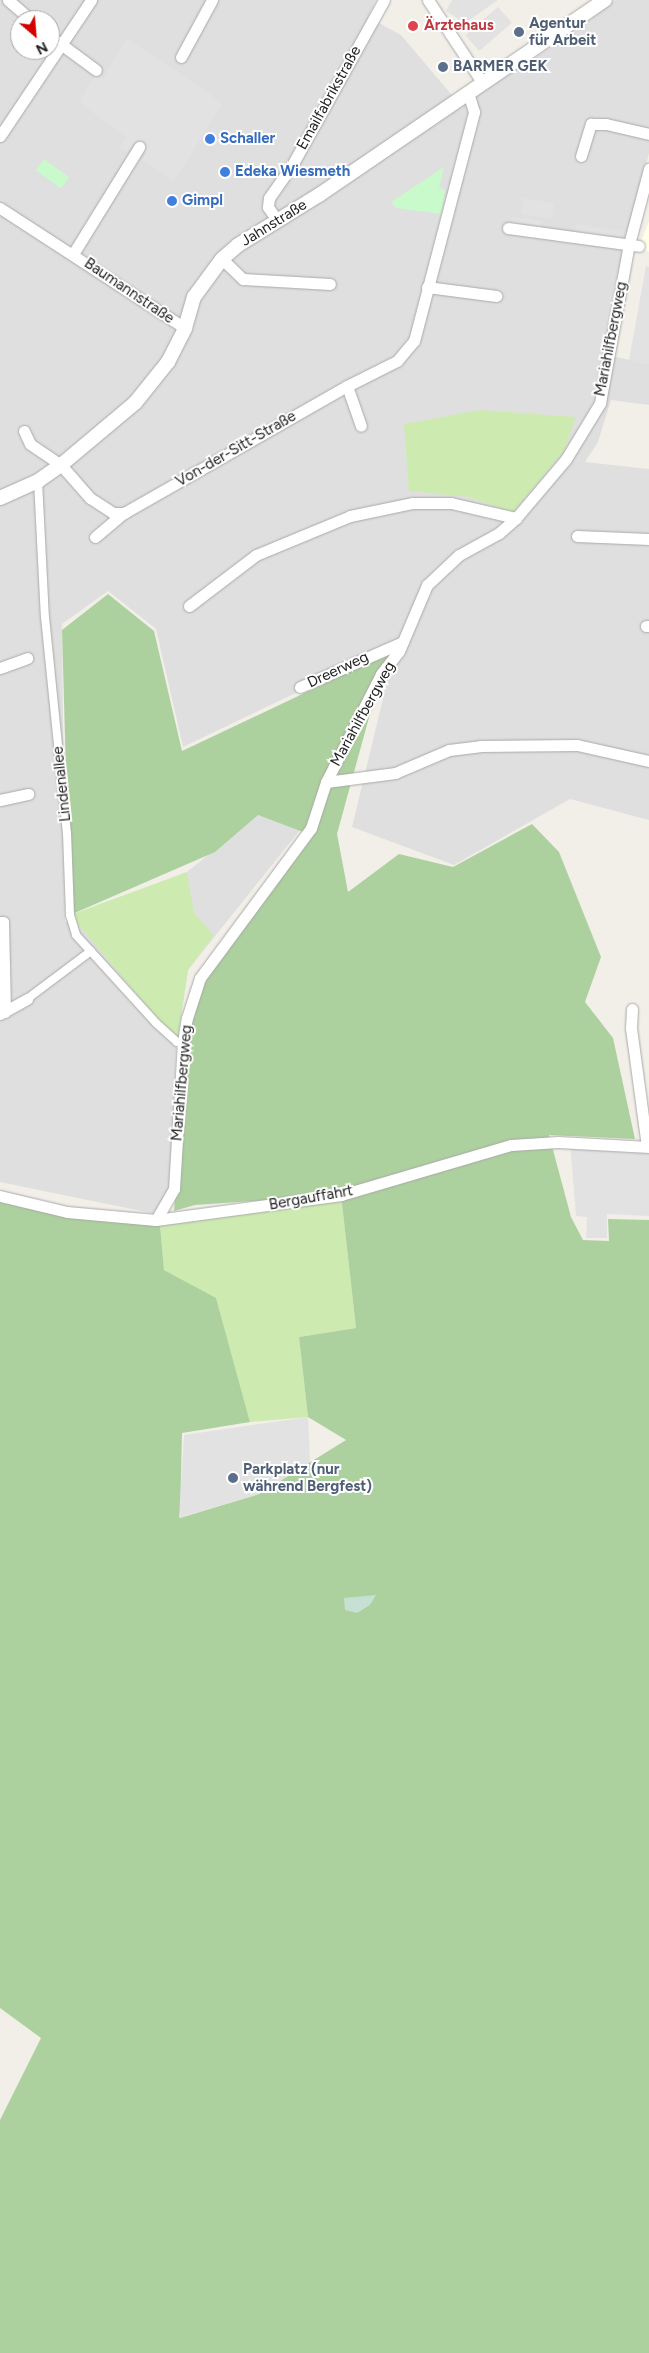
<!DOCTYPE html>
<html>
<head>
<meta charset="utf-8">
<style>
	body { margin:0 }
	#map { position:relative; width:649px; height:2353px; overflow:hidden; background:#f2efe9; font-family:Figtree,sans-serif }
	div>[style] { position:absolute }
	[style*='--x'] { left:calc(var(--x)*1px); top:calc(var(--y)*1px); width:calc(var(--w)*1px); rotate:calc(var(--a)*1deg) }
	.residential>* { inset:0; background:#e0dfdf }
	.education>* { inset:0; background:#ffffe5 }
	.grass>* { inset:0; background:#cdebb0 }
	.forest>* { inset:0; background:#add19e }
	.wetland>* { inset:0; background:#c6e0d4 }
	.park>* { inset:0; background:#c8facc; transform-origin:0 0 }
	.parking>* { inset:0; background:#e2e2e2; transform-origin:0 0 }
	.roads { filter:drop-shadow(0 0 1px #a9a9a9) drop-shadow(0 0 1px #a9a9a9) }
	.pedestrian>* { height:8px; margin:-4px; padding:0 4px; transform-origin:4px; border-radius:4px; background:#fff }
	.minor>* { height:11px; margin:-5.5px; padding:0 5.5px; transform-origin:5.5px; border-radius:5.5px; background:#fff }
	.tertiary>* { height:14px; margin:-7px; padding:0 7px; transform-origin:7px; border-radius:7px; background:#fff }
	.dots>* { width:14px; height:14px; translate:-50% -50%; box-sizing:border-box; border:2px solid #fff; border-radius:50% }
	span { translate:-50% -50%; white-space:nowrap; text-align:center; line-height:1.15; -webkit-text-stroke:4px #fff; paint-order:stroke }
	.service-label { font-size:15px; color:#4e5e75; font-weight:700 }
	.left { translate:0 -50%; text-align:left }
	.health-label { font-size:15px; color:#be3a42; font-weight:700 }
	.street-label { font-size:15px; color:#222 }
	.shop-label { font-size:15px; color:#366cbe; font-weight:700 }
	.north { position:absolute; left:10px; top:10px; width:50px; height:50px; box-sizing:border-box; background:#fff; border:1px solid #a7a7a7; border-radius:50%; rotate:153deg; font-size:14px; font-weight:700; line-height:20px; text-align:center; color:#222 }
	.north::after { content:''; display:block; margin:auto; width:18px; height:22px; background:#d40000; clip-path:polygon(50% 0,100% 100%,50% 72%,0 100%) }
</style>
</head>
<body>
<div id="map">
	<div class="residential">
		<div style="clip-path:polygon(evenodd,0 0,376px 0,368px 17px,401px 35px,461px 106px,576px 31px,615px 0,649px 0,649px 153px,614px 288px,606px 355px,649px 364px,649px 405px,611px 400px,598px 442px,585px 462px,649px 469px,649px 820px,570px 799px,454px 865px,352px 827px,396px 645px,183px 747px,156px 629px,108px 591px,62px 624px,65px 922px,187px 872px,258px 815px,300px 830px,188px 970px,176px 1050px,169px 1188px,156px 1214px,0 1182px,0 0,20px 20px,50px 20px,50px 50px,20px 50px,20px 20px)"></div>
	</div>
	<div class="education">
		<div style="clip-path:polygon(649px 221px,649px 252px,639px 247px)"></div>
	</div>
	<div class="grass">
		<div style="clip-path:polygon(480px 410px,576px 417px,564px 451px,513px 512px,468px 497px,409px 491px,404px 424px)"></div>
		<div style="clip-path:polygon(187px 872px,194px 913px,214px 935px,188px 970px,177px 1042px,70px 915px)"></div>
		<div style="clip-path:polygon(341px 1195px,356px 1328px,299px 1337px,308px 1417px,250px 1422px,216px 1299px,164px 1270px,160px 1225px)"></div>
	</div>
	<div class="forest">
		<div style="clip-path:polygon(108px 594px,154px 631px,182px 751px,391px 652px,381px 674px,337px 834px,348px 892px,399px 854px,453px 867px,532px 824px,559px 852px,601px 957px,585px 1002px,613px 1038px,635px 1139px,549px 1135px,571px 1217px,583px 1240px,609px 1241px,608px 1219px,649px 1220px,649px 2353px,0 2353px,0 2120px,41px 2038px,0 2008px,0 1200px,160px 1225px,164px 1270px,216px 1298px,250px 1422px,182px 1433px,180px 1518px,259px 1494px,346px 1440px,308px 1417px,299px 1337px,356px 1328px,341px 1195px,195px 1205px,174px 1211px,195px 979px,303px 832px,258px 815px,215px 852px,70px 915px,62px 630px)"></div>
	</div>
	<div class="wetland">
		<div style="clip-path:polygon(376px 1595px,370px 1605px,357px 1613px,345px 1610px,344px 1598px)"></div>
	</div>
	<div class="park">
		<div style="left:44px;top:159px;width:31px;height:14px;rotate:36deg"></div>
		<div style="clip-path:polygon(444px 167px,439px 188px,445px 190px,441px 214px,396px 208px,391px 202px)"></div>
	</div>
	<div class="parking">
		<div style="clip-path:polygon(452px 0,498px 0,465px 23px,446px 11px)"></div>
		<div style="left:498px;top:7px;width:21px;height:43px;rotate:49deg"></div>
		<div style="clip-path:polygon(127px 38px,207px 91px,222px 105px,174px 181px,142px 160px,147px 152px,134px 143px,127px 152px,119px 147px,126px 138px,131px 141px,79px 102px,95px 76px,103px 78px)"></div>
		<div style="left:523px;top:198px;width:32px;height:16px;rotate:9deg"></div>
		<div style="left:513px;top:217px;width:29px;height:7px;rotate:8deg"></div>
		<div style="left:576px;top:224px;width:52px;height:8px;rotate:9deg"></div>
		<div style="clip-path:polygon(646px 266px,649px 267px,649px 364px,629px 360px)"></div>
		<div style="clip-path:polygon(570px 1142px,649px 1147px,649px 1216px,607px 1214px,607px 1238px,586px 1238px,587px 1217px,576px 1216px)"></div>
		<div style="clip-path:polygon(308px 1417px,310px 1462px,259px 1494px,179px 1518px,184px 1435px)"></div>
	</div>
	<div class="roads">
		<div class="pedestrian">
			<div style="--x:38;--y:481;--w:136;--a:87.1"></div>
			<div style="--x:45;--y:617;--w:217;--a:84.2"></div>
			<div style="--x:67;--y:833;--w:82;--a:87.9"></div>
			<div style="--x:70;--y:915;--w:21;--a:73"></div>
			<div style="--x:76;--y:935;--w:119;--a:47.7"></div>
			<div style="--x:156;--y:1023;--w:28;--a:42"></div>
			<div style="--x:177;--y:1042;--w:6;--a:0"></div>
			<div style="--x:27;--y:999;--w:80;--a:-36.9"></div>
		</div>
		<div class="minor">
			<div style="--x:8;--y:0;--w:30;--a:41"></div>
			<div style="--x:428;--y:0;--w:98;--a:56.6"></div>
			<div style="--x:50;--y:36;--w:57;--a:36.5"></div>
			<div style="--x:181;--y:57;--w:65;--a:-61.5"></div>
			<div style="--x:0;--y:136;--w:164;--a:-56.2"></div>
			<div style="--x:581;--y:156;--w:34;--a:-73"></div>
			<div style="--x:591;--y:124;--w:15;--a:0"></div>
			<div style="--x:606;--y:124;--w:44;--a:13.1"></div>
			<div style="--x:0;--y:208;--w:221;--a:33"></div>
			<div style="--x:277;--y:220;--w:16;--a:-125"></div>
			<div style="--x:268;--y:207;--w:9;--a:-84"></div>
			<div style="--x:269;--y:198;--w:38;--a:-55"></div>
			<div style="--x:291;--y:167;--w:191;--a:-60.9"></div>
			<div style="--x:508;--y:228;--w:132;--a:7.8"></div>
			<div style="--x:73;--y:254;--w:126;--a:-58.3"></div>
			<div style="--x:222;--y:259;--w:29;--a:44"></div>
			<div style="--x:243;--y:279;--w:87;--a:3.3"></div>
			<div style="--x:427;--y:287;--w:70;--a:7.4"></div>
			<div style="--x:347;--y:386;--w:42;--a:70.7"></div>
			<div style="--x:24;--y:431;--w:14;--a:65"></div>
			<div style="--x:30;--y:444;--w:37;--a:34"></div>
			<div style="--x:61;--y:465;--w:44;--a:48.7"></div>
			<div style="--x:90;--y:498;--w:27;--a:33"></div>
			<div style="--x:113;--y:513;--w:11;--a:0"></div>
			<div style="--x:577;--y:536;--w:72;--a:2.4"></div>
			<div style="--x:95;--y:537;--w:38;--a:-40"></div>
			<div style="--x:124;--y:513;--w:257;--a:-29.7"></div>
			<div style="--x:347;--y:386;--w:56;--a:-26.6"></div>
			<div style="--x:397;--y:361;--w:26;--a:-50"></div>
			<div style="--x:414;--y:341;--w:237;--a:-75.3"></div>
			<div style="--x:474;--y:112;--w:21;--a:-107"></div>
			<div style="--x:189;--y:606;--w:84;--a:-37.3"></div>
			<div style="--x:256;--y:555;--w:102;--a:-22.5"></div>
			<div style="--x:350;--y:516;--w:63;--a:-11.8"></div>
			<div style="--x:412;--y:503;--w:39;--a:0"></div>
			<div style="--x:451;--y:503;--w:67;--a:13"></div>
			<div style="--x:646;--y:626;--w:3;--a:0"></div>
			<div style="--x:0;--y:668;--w:29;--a:-20"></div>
			<div style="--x:300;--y:687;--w:112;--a:-23.6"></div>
			<div style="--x:326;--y:782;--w:70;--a:-7.4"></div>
			<div style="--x:395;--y:773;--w:59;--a:-23.1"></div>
			<div style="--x:449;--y:750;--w:31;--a:-7"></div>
			<div style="--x:480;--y:746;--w:97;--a:-0.6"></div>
			<div style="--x:577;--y:745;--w:74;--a:12.5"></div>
			<div style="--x:0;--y:800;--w:29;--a:-12"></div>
			<div style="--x:0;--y:922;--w:3;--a:0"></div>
			<div style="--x:3;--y:922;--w:90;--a:88.7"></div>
			<div style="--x:632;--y:1009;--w:19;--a:93"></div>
			<div style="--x:631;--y:1028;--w:119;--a:82.3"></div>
			<div style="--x:0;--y:1014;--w:31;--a:-29"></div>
			<div style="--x:0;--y:1196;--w:69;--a:13.4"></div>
			<div style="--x:67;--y:1212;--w:89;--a:5.1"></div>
			<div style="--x:156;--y:1220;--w:187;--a:-7.7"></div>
			<div style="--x:341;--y:1195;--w:177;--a:-16.4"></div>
			<div style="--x:511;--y:1145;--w:47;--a:-3.7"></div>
			<div style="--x:558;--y:1142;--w:91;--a:3.1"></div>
			<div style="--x:156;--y:1220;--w:36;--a:-60"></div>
			<div style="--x:174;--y:1189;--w:147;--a:-86.5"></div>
			<div style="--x:183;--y:1042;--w:24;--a:-81"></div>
			<div style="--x:187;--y:1018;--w:42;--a:-72"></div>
			<div style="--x:200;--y:978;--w:187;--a:-53.5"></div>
			<div style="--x:311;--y:828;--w:48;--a:-71.9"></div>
			<div style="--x:326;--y:782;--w:121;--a:-63"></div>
			<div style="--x:381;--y:674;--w:29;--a:-52"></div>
			<div style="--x:399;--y:651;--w:72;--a:-67"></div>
			<div style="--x:427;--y:585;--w:44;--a:-43.2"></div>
			<div style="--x:459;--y:555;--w:46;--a:-28.8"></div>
			<div style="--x:499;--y:533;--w:23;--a:-41"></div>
			<div style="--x:516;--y:518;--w:77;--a:-49.7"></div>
			<div style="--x:566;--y:459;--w:66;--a:-58.7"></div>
			<div style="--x:600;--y:403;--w:162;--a:-79.7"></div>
			<div style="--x:629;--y:244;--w:78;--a:-75.1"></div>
		</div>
		<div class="tertiary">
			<div style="--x:0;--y:498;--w:42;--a:-24.1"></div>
			<div style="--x:38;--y:481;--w:28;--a:-35"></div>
			<div style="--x:61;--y:465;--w:97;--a:-40"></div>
			<div style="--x:135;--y:403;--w:53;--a:-51.2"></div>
			<div style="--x:168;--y:362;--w:38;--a:-63"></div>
			<div style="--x:185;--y:328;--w:32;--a:-74"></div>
			<div style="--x:194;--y:297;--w:47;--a:-53.6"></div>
			<div style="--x:222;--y:259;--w:21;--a:-41"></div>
			<div style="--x:238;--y:245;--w:95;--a:-31.7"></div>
			<div style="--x:319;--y:195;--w:346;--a:-34.3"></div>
		</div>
	</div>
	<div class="dots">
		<div style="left:413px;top:26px;background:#e0444e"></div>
		<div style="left:519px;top:32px;background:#5c6f8a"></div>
		<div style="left:443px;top:67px;background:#5c6f8a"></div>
		<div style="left:210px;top:139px;background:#3f7fe0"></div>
		<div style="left:225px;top:172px;background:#3f7fe0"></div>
		<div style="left:172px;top:201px;background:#3f7fe0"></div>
		<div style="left:233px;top:1478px;background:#5c6f8a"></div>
	</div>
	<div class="service-label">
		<span class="left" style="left:529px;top:32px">Agentur<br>für Arbeit</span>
		<span class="left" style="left:453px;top:67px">BARMER GEK</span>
		<span class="left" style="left:243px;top:1478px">Parkplatz (nur<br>während Bergfest)</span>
	</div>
	<div class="health-label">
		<span class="left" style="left:424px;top:26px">Ärztehaus</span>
	</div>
	<div class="street-label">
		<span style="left:329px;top:98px;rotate:-61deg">Emailfabrikstraße</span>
		<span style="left:274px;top:223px;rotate:-32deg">Jahnstraße</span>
		<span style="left:129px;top:291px;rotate:34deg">Baumannstraße</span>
		<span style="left:611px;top:339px;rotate:-79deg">Mariahilfbergweg</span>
		<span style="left:236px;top:449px;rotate:-30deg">Von-der-Sitt-Straße</span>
		<span style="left:338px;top:670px;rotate:-25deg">Dreerweg</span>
		<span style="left:363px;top:714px;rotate:-61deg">Mariahilfbergweg</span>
		<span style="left:62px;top:784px;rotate:-96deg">Lindenallee</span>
		<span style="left:182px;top:1083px;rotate:-85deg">Mariahilfbergweg</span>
		<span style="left:311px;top:1198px;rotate:-10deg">Bergauffahrt</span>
	</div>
	<div class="shop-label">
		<span class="left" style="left:220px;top:139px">Schaller</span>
		<span class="left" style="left:235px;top:172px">Edeka Wiesmeth</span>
		<span class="left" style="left:182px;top:201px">Gimpl</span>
	</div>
	<div class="north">N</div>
</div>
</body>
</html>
